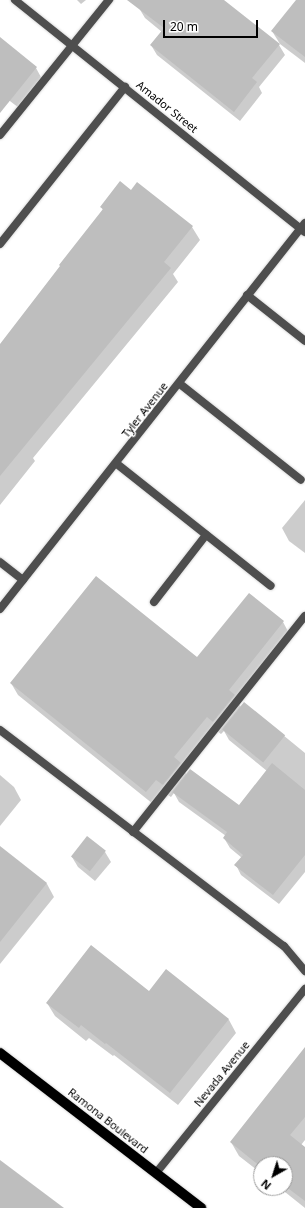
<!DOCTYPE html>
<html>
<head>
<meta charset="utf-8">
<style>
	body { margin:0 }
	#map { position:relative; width:305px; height:1208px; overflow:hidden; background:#fff; font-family:"Noto Sans",sans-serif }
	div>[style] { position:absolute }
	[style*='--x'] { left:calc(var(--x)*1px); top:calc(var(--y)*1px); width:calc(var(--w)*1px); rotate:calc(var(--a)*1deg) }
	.shadow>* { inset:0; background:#0003 }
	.building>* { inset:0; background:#bebebe; transform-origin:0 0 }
	.roads { filter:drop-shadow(0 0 1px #dbdbdb) drop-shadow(0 0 1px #dbdbdb) }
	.service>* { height:8px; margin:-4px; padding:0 4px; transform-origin:4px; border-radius:4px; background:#4e4e4e }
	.minor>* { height:8px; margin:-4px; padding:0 4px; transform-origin:4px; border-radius:4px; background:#4e4e4e }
	.tertiary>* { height:8px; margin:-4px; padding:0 4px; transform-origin:4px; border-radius:4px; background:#4e4e4e }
	.primary>* { height:10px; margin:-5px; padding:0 5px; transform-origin:5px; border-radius:5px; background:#000 }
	span { translate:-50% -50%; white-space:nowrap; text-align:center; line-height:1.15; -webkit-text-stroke:3px #fff; paint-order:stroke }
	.street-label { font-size:11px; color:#000 }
	.north { position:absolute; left:253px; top:1156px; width:40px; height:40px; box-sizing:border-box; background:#fff; border:1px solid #999; border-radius:50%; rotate:219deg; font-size:11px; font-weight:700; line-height:16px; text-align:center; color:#000 }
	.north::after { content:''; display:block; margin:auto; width:14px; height:18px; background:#000; clip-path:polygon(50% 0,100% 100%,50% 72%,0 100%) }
	.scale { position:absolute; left:163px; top:20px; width:95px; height:18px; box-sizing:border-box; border:2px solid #000; border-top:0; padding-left:5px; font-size:12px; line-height:14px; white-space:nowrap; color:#000; -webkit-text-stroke:3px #fff; paint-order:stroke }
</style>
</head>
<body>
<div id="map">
	<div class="shadow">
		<div style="clip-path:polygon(77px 0,86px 0,81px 4px)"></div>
		<div style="clip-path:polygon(146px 0,220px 0,279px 45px,285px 55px,259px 87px,262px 93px,240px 121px,157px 55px,151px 45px,162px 32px,145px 18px,139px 8px)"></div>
		<div style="clip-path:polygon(297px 0,305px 0,305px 63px,280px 44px,272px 31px)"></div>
		<div style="clip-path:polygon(6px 44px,36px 68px,42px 79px,19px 108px,6px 98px,0 105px,0 52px)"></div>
		<div style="clip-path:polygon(137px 184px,192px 227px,200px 240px,173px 274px,178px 282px,33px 458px,35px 461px,0 505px,0 346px,103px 210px,101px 207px,131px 192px)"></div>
		<div style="clip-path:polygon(305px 500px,305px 553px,289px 541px,282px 528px)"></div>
		<div style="clip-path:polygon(evenodd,283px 622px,290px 635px,237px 701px,241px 707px,244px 703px,305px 753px,305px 872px,279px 904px,241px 875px,236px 865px,242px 858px,230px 848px,224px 838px,226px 836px,179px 802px,174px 793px,171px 797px,163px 792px,153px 804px,18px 695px,11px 683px,198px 659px,283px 622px,214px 729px,221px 734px,224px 731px,229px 740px,267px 771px,239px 807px,187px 775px,183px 768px,214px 729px)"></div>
		<div style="clip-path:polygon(0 775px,14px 787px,21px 800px,0 826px)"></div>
		<div style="clip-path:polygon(0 847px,47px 884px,54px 897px,0 964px)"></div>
		<div style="clip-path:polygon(105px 852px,111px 862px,95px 881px,78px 867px,72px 857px)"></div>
		<div style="clip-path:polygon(166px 971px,229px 1020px,236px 1033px,178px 1105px,114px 1055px,113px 1056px,89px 1038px,86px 1041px,55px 1016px,47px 1003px,149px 992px)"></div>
		<div style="clip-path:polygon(305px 1048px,305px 1140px,301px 1145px,305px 1148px,305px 1208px,280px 1188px,285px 1188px,285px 1164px,261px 1164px,261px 1173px,239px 1156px,231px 1142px)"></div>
	</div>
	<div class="building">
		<div style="clip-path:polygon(127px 0,224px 0,280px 44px,252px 78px,257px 82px,234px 112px,150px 45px,164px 28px)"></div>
		<div style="clip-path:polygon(296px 0,305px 0,305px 57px,271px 31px)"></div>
		<div style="clip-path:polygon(0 37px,37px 67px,0 113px)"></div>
		<div style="clip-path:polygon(120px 181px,131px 190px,137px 182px,193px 226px,164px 262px,171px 268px,0 476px,0 344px,60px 266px,59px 265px,103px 209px,100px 207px)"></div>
		<div style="clip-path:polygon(96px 576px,197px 657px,249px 593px,284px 621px,229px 690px,235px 695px,213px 722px,207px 717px,174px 757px,181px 763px,163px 785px,156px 780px,146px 792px,10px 683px)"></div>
		<div style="left:244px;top:702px;width:53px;height:35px;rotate:39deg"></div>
		<div style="clip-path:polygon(272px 763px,305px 790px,305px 855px,273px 895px,234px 865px,243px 855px,223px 838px,227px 832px,172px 792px,190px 769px,239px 805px)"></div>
		<div style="left:87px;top:836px;width:24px;height:26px;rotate:38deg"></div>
		<div style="clip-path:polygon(0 846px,47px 883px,0 942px)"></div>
		<div style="clip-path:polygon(91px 945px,149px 991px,166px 969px,229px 1019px,170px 1093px,106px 1043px,105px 1044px,81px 1025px,79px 1028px,46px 1003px)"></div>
		<div style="clip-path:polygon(305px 1047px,305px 1117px,290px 1135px,305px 1147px,305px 1201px,285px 1186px,285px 1164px,261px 1164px,261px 1167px,230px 1142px)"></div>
		<div style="clip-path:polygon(0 1160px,64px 1208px,0 1208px)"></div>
	</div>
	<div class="roads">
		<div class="service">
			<div style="--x:0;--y:135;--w:174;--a:-51.1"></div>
			<div style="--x:0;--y:244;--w:201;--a:-51.5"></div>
			<div style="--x:247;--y:295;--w:74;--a:38.4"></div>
			<div style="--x:180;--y:384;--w:154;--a:38.4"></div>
			<div style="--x:117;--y:464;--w:196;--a:38.4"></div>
			<div style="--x:0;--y:562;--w:29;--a:38"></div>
			<div style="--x:154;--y:602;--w:85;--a:-52.2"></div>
			<div style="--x:0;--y:730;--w:357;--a:37.3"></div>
			<div style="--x:284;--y:946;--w:33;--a:50"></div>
			<div style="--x:133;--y:832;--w:276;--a:-51.5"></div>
		</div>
		<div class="minor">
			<div style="--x:15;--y:0;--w:371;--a:38.7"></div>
			<div style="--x:156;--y:1173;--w:237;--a:-51"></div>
		</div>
		<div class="tertiary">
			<div style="--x:0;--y:609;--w:492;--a:-51.7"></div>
		</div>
		<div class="primary">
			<div style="--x:0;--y:1053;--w:254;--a:37.6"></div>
		</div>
	</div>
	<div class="street-label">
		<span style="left:167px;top:107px;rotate:39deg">Amador Street</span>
		<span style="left:145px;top:410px;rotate:-52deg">Tyler Avenue</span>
		<span style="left:222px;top:1074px;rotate:-51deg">Nevada Avenue</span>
		<span style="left:108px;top:1121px;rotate:38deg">Ramona Boulevard</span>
	</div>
	<div class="north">N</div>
	<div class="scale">20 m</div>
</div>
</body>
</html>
